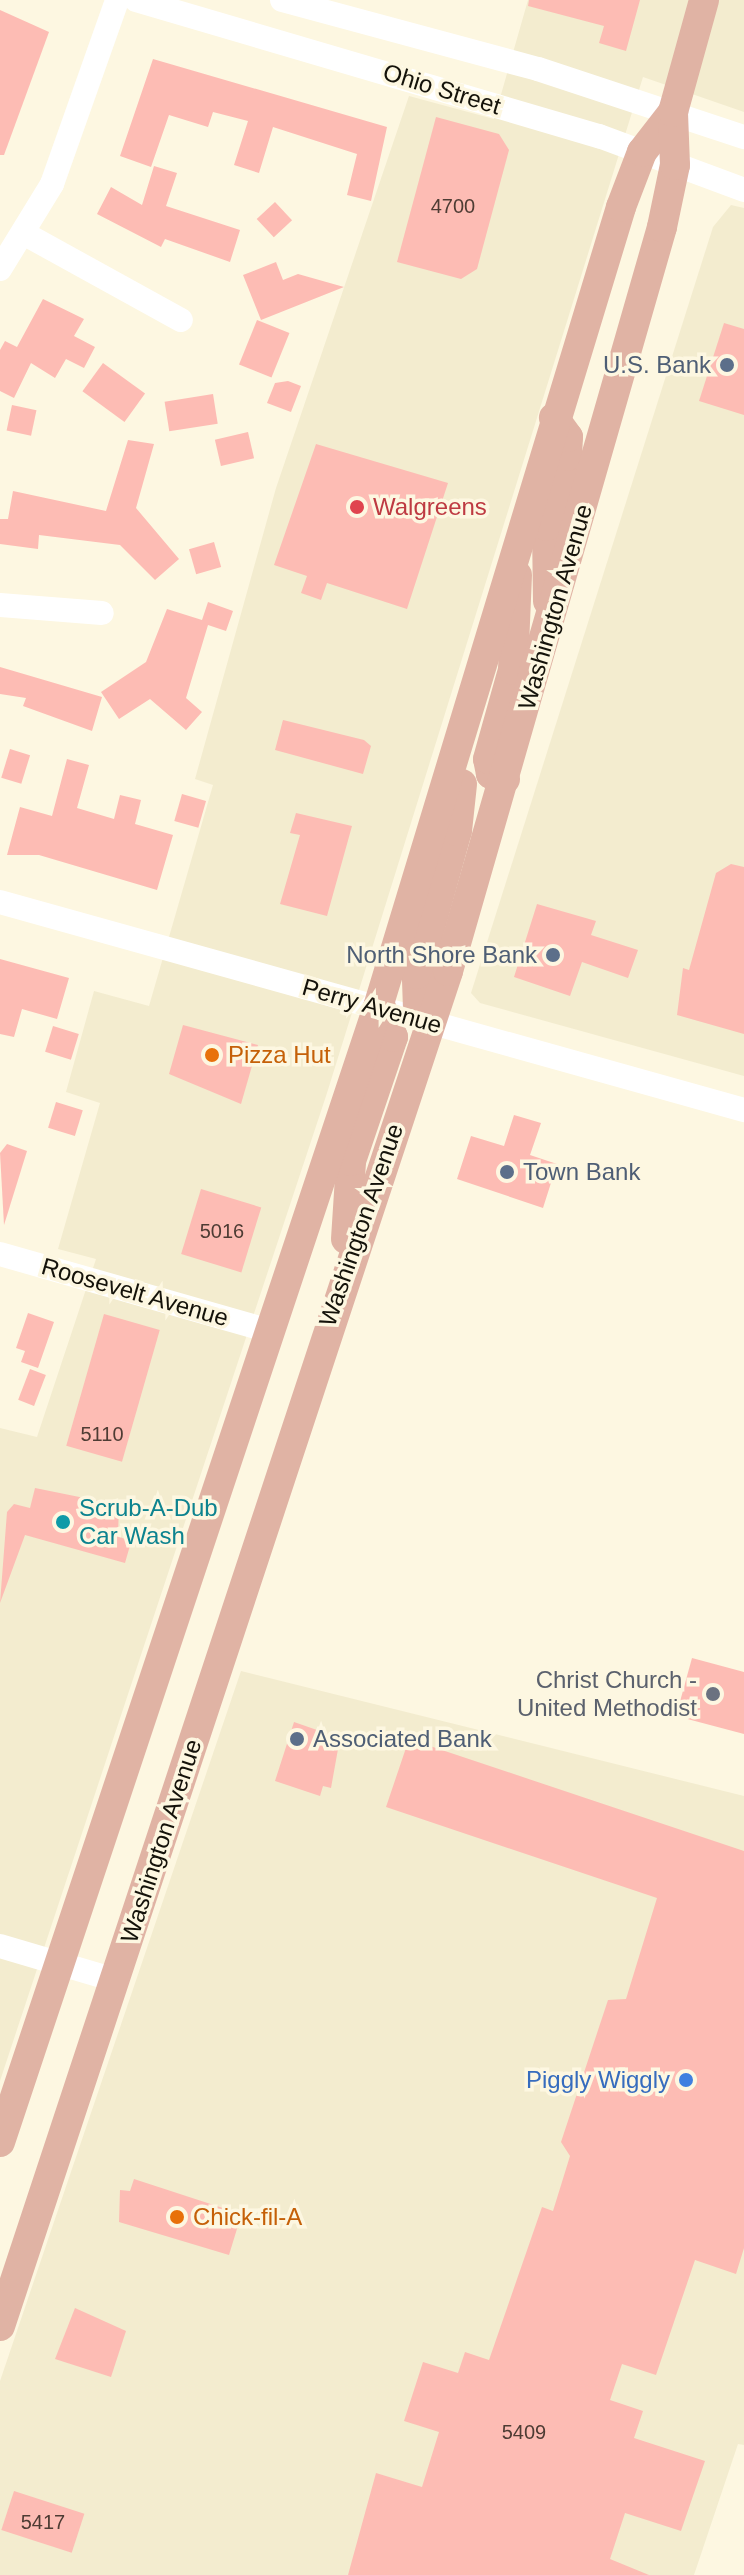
<!DOCTYPE html>
<html>
<head>
<meta charset="utf-8">
<style>
	body { margin:0 }
	#map { position:relative; width:744px; height:2575px; overflow:hidden; background:#fdf7e1; font-family:Helvetica,sans-serif }
	div>[style] { position:absolute }
	[style*='--x'] { left:calc(var(--x)*1px); top:calc(var(--y)*1px); width:calc(var(--w)*1px); rotate:calc(var(--a)*1deg) }
	.built>* { inset:0; background:#f3eccf }
	.building>* { inset:0; background:#fdbcb4; transform-origin:0 0 }
	.minor>* { height:24px; margin:-12px; padding:0 12px; transform-origin:12px; border-radius:12px; background:#fff }
	.major>* { height:30px; margin:-15px; padding:0 15px; transform-origin:15px; border-radius:15px; background:#e0b3a4 }
	.dots>* { width:22px; height:22px; translate:-50% -50%; box-sizing:border-box; border:4px solid #fdf7e1; border-radius:50% }
	span { translate:-50% -50%; white-space:nowrap; text-align:center; line-height:1.15; -webkit-text-stroke:7px #fdf7e1; paint-order:stroke }
	.number-label { font-size:20px; color:#4e3c34 }
	.number-label span { -webkit-text-stroke-width:0 }
	.street-label { font-size:24px; color:#14120a }
	.service-label { font-size:24px; color:#4e5e75 }
	.right { translate:-100% -50%; text-align:right }
	.left { translate:0 -50%; text-align:left }
	.health-label { font-size:24px; color:#be3a42 }
	.food-label { font-size:24px; color:#c56008 }
	.culture-label { font-size:24px; color:#0d838f }
	.worship-label { font-size:24px; color:#5b616d }
	.shop-label { font-size:24px; color:#366cbe }
</style>
</head>
<body>
<div id="map">
	<div class="built">
		<div style="clip-path:polygon(528px 0,744px 0,744px 112px,643px 77px,327px 1093px,0 2081px,0 1428px,37px 1437px,96px 1259px,58px 1249px,100px 1103px,66px 1092px,94px 991px,149px 1006px,213px 785px,195px 779px,276px 488px,409px 96px,494px 119px)"></div>
		<div style="clip-path:polygon(731px 205px,744px 208px,744px 1076px,480px 1003px,471px 993px,713px 227px)"></div>
		<div style="clip-path:polygon(241px 1671px,744px 1796px,744px 2445px,738px 2444px,694px 2575px,0 2575px,0 2381px)"></div>
	</div>
	<div class="building">
		<div style="clip-path:polygon(529px 0,640px 0,626px 51px,599px 43px,604px 26px,528px 6px)"></div>
		<div style="clip-path:polygon(0 10px,49px 32px,4px 155px,0 155px)"></div>
		<div style="clip-path:polygon(153px 59px,387px 127px,371px 201px,347px 195px,357px 154px,273px 127px,259px 173px,234px 165px,248px 121px,213px 112px,208px 127px,169px 115px,151px 167px,120px 156px)"></div>
		<div style="clip-path:polygon(436px 117px,499px 134px,509px 150px,477px 269px,461px 279px,397px 262px)"></div>
		<div style="clip-path:polygon(154px 166px,177px 173px,166px 206px,240px 230px,230px 262px,165px 239px,161px 247px,97px 214px,111px 187px,142px 205px)"></div>
		<div style="left:275px;top:202px;width:25px;height:25px;rotate:47deg"></div>
		<div style="clip-path:polygon(276px 262px,283px 280px,298px 274px,344px 287px,261px 320px,243px 275px)"></div>
		<div style="clip-path:polygon(43px 299px,84px 319px,74px 336px,95px 347px,84px 368px,66px 359px,55px 378px,31px 363px,14px 398px,0 391px,0 350px,5px 341px,17px 347px)"></div>
		<div style="left:257px;top:320px;width:35px;height:48px;rotate:22deg"></div>
		<div style="clip-path:polygon(724px 323px,744px 329px,744px 415px,699px 401px)"></div>
		<div style="left:103px;top:363px;width:52px;height:35px;rotate:36deg"></div>
		<div style="clip-path:polygon(288px 381px,301px 386px,291px 412px,267px 403px,275px 383px)"></div>
		<div style="left:213px;top:394px;width:30px;height:49px;rotate:81deg"></div>
		<div style="left:12px;top:405px;width:25px;height:26px;rotate:12deg"></div>
		<div style="left:248px;top:432px;width:27px;height:34px;rotate:77deg"></div>
		<div style="clip-path:polygon(128px 440px,154px 444px,136px 508px,179px 559px,155px 580px,120px 545px,39px 535px,38px 549px,0 544px,0 519px,8px 519px,13px 491px,106px 511px)"></div>
		<div style="clip-path:polygon(316px 444px,448px 483px,407px 609px,327px 583px,321px 600px,301px 593px,307px 576px,274px 565px)"></div>
		<div style="left:214px;top:542px;width:26px;height:26px;rotate:74deg"></div>
		<div style="clip-path:polygon(208px 602px,233px 611px,226px 631px,208px 625px,186px 698px,202px 712px,186px 730px,150px 699px,119px 719px,101px 692px,146px 662px,167px 609px,202px 620px)"></div>
		<div style="clip-path:polygon(0 667px,102px 697px,92px 731px,23px 706px,26px 698px,0 694px)"></div>
		<div style="clip-path:polygon(283px 720px,364px 740px,371px 746px,363px 774px,275px 750px)"></div>
		<div style="left:10px;top:749px;width:21px;height:30px;rotate:17deg"></div>
		<div style="clip-path:polygon(67px 759px,89px 765px,77px 808px,114px 819px,120px 795px,141px 800px,135px 824px,173px 835px,157px 890px,39px 855px,7px 855px,20px 807px,52px 816px)"></div>
		<div style="left:182px;top:794px;width:25px;height:28px;rotate:16deg"></div>
		<div style="clip-path:polygon(296px 813px,352px 826px,327px 916px,280px 904px,300px 835px,290px 833px)"></div>
		<div style="clip-path:polygon(731px 864px,744px 867px,744px 1034px,677px 1015px,683px 968px,689px 970px,716px 873px)"></div>
		<div style="clip-path:polygon(537px 904px,596px 921px,591px 935px,638px 950px,628px 978px,582px 962px,570px 996px,514px 977px)"></div>
		<div style="clip-path:polygon(0 959px,69px 978px,57px 1019px,22px 1009px,14px 1037px,0 1034px)"></div>
		<div style="clip-path:polygon(183px 1025px,258px 1045px,241px 1104px,169px 1074px)"></div>
		<div style="left:53px;top:1026px;width:27px;height:27px;rotate:17deg"></div>
		<div style="left:56px;top:1102px;width:28px;height:27px;rotate:17deg"></div>
		<div style="clip-path:polygon(514px 1115px,541px 1123px,530px 1155px,557px 1164px,543px 1208px,457px 1179px,471px 1136px,504px 1146px)"></div>
		<div style="clip-path:polygon(7px 1144px,27px 1151px,4px 1225px,0 1153px)"></div>
		<div style="left:201px;top:1189px;width:63px;height:68px;rotate:17deg"></div>
		<div style="clip-path:polygon(28px 1313px,54px 1322px,38px 1368px,21px 1362px,25px 1351px,16px 1348px)"></div>
		<div style="left:104px;top:1314px;width:58px;height:137px;rotate:16deg"></div>
		<div style="left:30px;top:1369px;width:17px;height:33px;rotate:21deg"></div>
		<div style="clip-path:polygon(35px 1488px,119px 1505px,118px 1536px,131px 1542px,125px 1563px,25px 1535px,0 1603px,7px 1512px,14px 1504px,30px 1508px)"></div>
		<div style="clip-path:polygon(692px 1658px,744px 1672px,744px 1734px,676px 1716px)"></div>
		<div style="clip-path:polygon(294px 1722px,340px 1738px,331px 1788px,323px 1786px,320px 1796px,275px 1781px)"></div>
		<div style="clip-path:polygon(409px 1739px,744px 1851px,744px 2248px,736px 2274px,695px 2260px,656px 2375px,622px 2364px,610px 2400px,643px 2411px,634px 2438px,705px 2461px,681px 2531px,625px 2513px,610px 2559px,649px 2575px,348px 2575px,376px 2473px,422px 2487px,439px 2432px,404px 2421px,423px 2362px,458px 2373px,465px 2352px,489px 2360px,542px 2207px,553px 2211px,570px 2156px,561px 2142px,608px 2000px,626px 1999px,657px 1898px,386px 1807px)"></div>
		<div style="clip-path:polygon(134px 2179px,229px 2210px,240px 2219px,229px 2255px,119px 2222px,120px 2190px,130px 2191px)"></div>
		<div style="clip-path:polygon(75px 2308px,126px 2331px,111px 2377px,55px 2359px)"></div>
		<div style="left:14px;top:2491px;width:74px;height:41px;rotate:18deg"></div>
	</div>
	<div class="minor">
		<div style="--x:136;--y:0;--w:483;--a:16.4"></div>
		<div style="--x:599;--y:136;--w:155;--a:20.4"></div>
		<div style="--x:282;--y:0;--w:265;--a:15.1"></div>
		<div style="--x:538;--y:69;--w:217;--a:18.3"></div>
		<div style="--x:25;--y:234;--w:178;--a:28.9"></div>
		<div style="--x:0;--y:269;--w:100;--a:-58.5"></div>
		<div style="--x:52;--y:184;--w:195;--a:-70.5"></div>
		<div style="--x:0;--y:605;--w:102;--a:4.5"></div>
		<div style="--x:0;--y:902;--w:773;--a:15.62"></div>
		<div style="--x:0;--y:1254;--w:281;--a:15.9"></div>
		<div style="--x:0;--y:1946;--w:120;--a:16.5"></div>
	</div>
	<div class="major">
		<div style="--x:548;--y:601;--w:75;--a:-90.8"></div>
		<div style="--x:547;--y:526;--w:73;--a:-74.1"></div>
		<div style="--x:567;--y:456;--w:19;--a:-87"></div>
		<div style="--x:568;--y:437;--w:24;--a:-126"></div>
		<div style="--x:505;--y:779;--w:15;--a:-160"></div>
		<div style="--x:491;--y:774;--w:15;--a:-101"></div>
		<div style="--x:488;--y:759;--w:92;--a:-74.3"></div>
		<div style="--x:513;--y:670;--w:95;--a:-87.6"></div>
		<div style="--x:429;--y:1023;--w:18;--a:-128"></div>
		<div style="--x:418;--y:1009;--w:35;--a:-92"></div>
		<div style="--x:417;--y:974;--w:148;--a:-74.4"></div>
		<div style="--x:457;--y:831;--w:47;--a:-83.9"></div>
		<div style="--x:346;--y:1239;--w:78;--a:-86.3"></div>
		<div style="--x:351;--y:1161;--w:131;--a:-71.3"></div>
		<div style="--x:393;--y:1037;--w:31;--a:-112"></div>
		<div style="--x:0;--y:2142;--w:1196;--a:-71.58"></div>
		<div style="--x:378;--y:1007;--w:836;--a:-73.1"></div>
		<div style="--x:621;--y:207;--w:59;--a:-69.1"></div>
		<div style="--x:642;--y:152;--w:51;--a:-52.2"></div>
		<div style="--x:0;--y:2326;--w:1427;--a:-71.7"></div>
		<div style="--x:448;--y:971;--w:774;--a:-73.95"></div>
		<div style="--x:662;--y:227;--w:63;--a:-78.2"></div>
		<div style="--x:675;--y:165;--w:53;--a:-92.2"></div>
		<div style="--x:673;--y:112;--w:116;--a:-74.5"></div>
	</div>
	<div class="dots">
		<div style="left:727px;top:365px;background:#5c6f8a"></div>
		<div style="left:357px;top:507px;background:#e0444e"></div>
		<div style="left:553px;top:955px;background:#5c6f8a"></div>
		<div style="left:212px;top:1055px;background:#e8710a"></div>
		<div style="left:507px;top:1172px;background:#5c6f8a"></div>
		<div style="left:63px;top:1522px;background:#0f9aa8"></div>
		<div style="left:713px;top:1694px;background:#6b7280"></div>
		<div style="left:297px;top:1739px;background:#5c6f8a"></div>
		<div style="left:686px;top:2080px;background:#3f7fe0"></div>
		<div style="left:177px;top:2217px;background:#e8710a"></div>
	</div>
	<div class="number-label">
		<span style="left:453px;top:206px">4700</span>
		<span style="left:222px;top:1231px">5016</span>
		<span style="left:102px;top:1434px">5110</span>
		<span style="left:524px;top:2432px">5409</span>
		<span style="left:43px;top:2522px">5417</span>
	</div>
	<div class="street-label">
		<span style="left:442px;top:89px;rotate:17deg">Ohio Street</span>
		<span style="left:555px;top:607px;rotate:-74deg">Washington Avenue</span>
		<span style="left:372px;top:1006px;rotate:16deg">Perry Avenue</span>
		<span style="left:361px;top:1225px;rotate:-71deg">Washington Avenue</span>
		<span style="left:135px;top:1292px;rotate:16deg">Roosevelt Avenue</span>
		<span style="left:161px;top:1841px;rotate:-72deg">Washington Avenue</span>
	</div>
	<div class="service-label">
		<span class="right" style="left:711px;top:365px">U.S. Bank</span>
		<span class="right" style="left:537px;top:955px">North Shore Bank</span>
		<span class="left" style="left:523px;top:1172px">Town Bank</span>
		<span class="left" style="left:313px;top:1739px">Associated Bank</span>
	</div>
	<div class="health-label">
		<span class="left" style="left:373px;top:507px">Walgreens</span>
	</div>
	<div class="food-label">
		<span class="left" style="left:228px;top:1055px">Pizza Hut</span>
		<span class="left" style="left:193px;top:2217px">Chick-fil-A</span>
	</div>
	<div class="culture-label">
		<span class="left" style="left:79px;top:1522px">Scrub-A-Dub<br>Car Wash</span>
	</div>
	<div class="worship-label">
		<span class="right" style="left:697px;top:1694px">Christ Church -<br>United Methodist</span>
	</div>
	<div class="shop-label">
		<span class="right" style="left:670px;top:2080px">Piggly Wiggly</span>
	</div>
</div>
</body>
</html>
